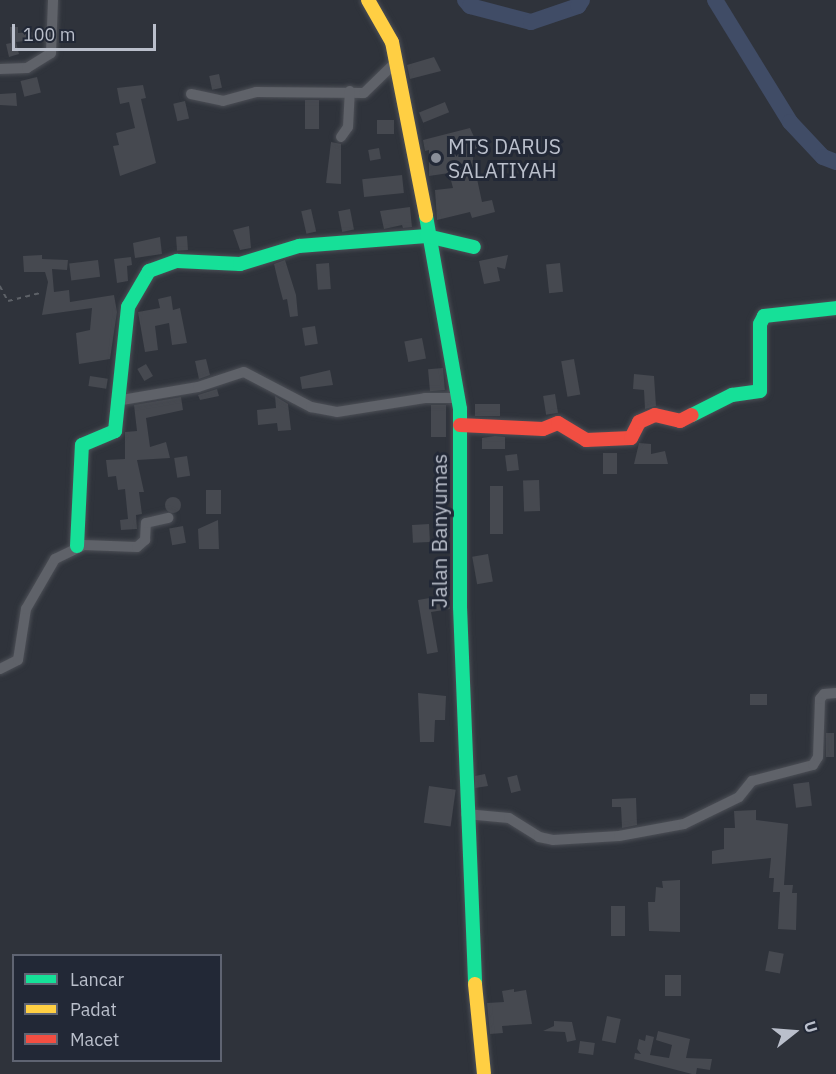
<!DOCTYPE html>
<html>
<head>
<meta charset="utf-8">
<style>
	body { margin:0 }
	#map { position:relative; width:836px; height:1074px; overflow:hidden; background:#2f333b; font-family:"IBM Plex Sans",sans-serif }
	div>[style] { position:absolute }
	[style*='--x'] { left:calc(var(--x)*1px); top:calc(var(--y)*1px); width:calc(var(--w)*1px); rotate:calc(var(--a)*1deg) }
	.river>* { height:16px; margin:-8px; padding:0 8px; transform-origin:8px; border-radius:8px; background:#404c66 }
	.building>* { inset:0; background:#464950; transform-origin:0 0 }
	.round { border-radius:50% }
	.path>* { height:1.5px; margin-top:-0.75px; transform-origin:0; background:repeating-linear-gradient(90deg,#5d6167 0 4.5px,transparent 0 9px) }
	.roads { filter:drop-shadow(0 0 2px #4c4f56) drop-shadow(0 0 2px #4c4f56) }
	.street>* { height:10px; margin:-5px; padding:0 5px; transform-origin:5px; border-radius:5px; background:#5f6269 }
	.fast>* { height:14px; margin:-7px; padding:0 7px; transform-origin:7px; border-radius:7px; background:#16e098 }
	.slow>* { height:14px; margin:-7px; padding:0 7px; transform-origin:7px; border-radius:7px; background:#ffcf43 }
	.jam>* { height:14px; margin:-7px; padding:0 7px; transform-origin:7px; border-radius:7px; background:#f24e42 }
	.dots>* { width:16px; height:16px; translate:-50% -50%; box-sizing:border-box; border:3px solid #222836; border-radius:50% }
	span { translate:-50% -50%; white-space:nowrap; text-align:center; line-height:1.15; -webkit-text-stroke:6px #222836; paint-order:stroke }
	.poi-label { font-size:21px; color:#babfcb }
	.left { translate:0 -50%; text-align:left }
	.street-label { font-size:21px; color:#babfcb }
	.legend { position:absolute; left:12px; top:954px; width:210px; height:108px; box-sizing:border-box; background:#222836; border:2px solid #5f6472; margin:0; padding:8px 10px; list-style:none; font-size:18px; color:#babfcb }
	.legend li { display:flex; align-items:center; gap:12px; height:30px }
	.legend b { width:30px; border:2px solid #5f6472 }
	.north { position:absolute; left:764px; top:1002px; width:60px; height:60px; -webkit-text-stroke:4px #222836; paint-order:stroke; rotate:73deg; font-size:16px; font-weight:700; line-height:24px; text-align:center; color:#babfcb }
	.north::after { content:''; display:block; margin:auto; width:21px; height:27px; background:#babfcb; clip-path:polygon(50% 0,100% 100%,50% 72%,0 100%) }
	.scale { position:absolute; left:12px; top:24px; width:144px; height:27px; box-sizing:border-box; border:3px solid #babfcb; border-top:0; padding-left:8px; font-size:18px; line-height:21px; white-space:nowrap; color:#babfcb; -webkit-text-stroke:4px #222836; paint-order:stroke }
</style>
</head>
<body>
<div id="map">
	<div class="river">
		<div style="--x:465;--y:0;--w:8;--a:50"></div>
		<div style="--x:470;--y:6;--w:63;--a:14.7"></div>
		<div style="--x:531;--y:22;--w:50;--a:-18.8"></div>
		<div style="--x:578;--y:6;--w:7;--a:-56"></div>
		<div style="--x:715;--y:0;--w:143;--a:58.4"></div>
		<div style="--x:790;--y:122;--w:48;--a:46.7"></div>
		<div style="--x:823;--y:157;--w:14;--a:21"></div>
	</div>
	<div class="building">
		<div style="clip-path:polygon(10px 27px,18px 27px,18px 33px,32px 32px,33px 40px,16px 42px,19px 54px,9px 57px,6px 44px,11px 43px)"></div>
		<div style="clip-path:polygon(434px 57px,441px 71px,410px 79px,407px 65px)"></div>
		<div style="left:219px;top:74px;width:14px;height:10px;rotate:78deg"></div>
		<div style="left:37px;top:77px;width:16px;height:17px;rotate:76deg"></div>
		<div style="clip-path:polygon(143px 85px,146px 98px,141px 99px,156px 163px,120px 176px,113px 146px,119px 145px,116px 133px,135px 128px,129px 102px,120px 104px,117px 88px)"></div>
		<div style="clip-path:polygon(16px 93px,17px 106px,0 105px,0 94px)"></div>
		<div style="left:305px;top:100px;width:14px;height:29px"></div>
		<div style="left:185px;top:101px;width:18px;height:12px;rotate:77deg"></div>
		<div style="left:445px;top:102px;width:11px;height:28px;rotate:68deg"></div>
		<div style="left:394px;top:120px;width:14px;height:17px;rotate:90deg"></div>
		<div style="clip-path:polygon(470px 128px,479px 148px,473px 150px,473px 160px,482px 202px,492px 200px,495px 212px,472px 218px,470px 212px,437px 220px,435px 190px,453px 188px,449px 173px,429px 176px,429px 150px,425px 151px,423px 140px)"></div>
		<div style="clip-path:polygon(331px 142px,341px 144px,341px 184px,326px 183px)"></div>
		<div style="left:379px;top:148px;width:11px;height:11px;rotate:80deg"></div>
		<div style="left:402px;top:175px;width:18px;height:40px;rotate:84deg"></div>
		<div style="clip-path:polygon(410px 207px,412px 227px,403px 228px,402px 225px,384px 229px,380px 211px)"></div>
		<div style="left:311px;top:209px;width:23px;height:10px;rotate:77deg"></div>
		<div style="left:350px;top:209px;width:21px;height:12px;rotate:79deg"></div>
		<div style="clip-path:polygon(249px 226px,251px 248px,240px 250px,233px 230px)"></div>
		<div style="left:187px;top:236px;width:14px;height:11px;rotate:86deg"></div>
		<div style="clip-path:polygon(160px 237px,162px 254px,135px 258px,133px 243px)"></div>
		<div style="clip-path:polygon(42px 255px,42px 259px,68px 260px,67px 270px,52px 269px,54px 292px,69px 290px,70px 302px,114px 295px,117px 312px,110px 359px,79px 364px,76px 333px,90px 330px,92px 308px,42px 315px,48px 282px,45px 272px,24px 272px,23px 256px)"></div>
		<div style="clip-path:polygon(508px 255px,505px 269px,497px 267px,500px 281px,484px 284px,479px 261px)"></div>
		<div style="clip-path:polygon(131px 257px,132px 265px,127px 266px,128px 281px,117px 283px,114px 259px)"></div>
		<div style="left:98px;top:260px;width:17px;height:29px;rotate:83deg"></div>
		<div style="clip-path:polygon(285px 260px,296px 295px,298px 316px,290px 317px,287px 299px,283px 300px,278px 281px,274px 264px)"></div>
		<div style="left:329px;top:263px;width:26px;height:13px;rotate:86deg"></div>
		<div style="left:560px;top:263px;width:29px;height:14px;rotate:84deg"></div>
		<div style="clip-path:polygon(171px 296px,173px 310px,180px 308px,187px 343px,172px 345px,169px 323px,155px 326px,158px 350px,145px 352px,138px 312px,160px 308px,158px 299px)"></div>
		<div style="left:315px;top:326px;width:18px;height:13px;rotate:81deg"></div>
		<div style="left:422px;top:338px;width:21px;height:18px;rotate:79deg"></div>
		<div style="clip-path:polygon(206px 359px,210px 375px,199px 379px,195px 361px)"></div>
		<div style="left:574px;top:359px;width:36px;height:13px;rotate:80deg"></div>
		<div style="left:146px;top:364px;width:14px;height:10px;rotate:60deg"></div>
		<div style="left:443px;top:368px;width:22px;height:15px;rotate:85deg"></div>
		<div style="clip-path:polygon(330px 370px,333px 385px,302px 389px,300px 377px)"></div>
		<div style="clip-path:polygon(634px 374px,654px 376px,656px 406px,645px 409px,644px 390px,633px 389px)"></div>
		<div style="left:90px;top:376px;width:18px;height:10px;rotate:9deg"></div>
		<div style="clip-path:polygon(217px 389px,219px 396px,200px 400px,198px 395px)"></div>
		<div style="left:555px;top:394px;width:19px;height:12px;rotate:81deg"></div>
		<div style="clip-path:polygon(275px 396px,288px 404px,291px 430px,278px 431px,277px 423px,258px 425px,257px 410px,276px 408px)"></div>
		<div style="clip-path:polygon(181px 397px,183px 410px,146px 418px,150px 447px,166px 442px,170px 458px,137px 460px,144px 492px,139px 492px,142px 514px,136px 515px,137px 529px,121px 530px,120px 520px,128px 519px,125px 489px,118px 490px,116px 476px,108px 477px,106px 460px,125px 459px,125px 432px,137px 431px,134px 405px)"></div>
		<div style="left:475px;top:404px;width:25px;height:12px"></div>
		<div style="left:431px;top:405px;width:15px;height:32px"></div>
		<div style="clip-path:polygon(495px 436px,505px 437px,505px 449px,482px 449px,482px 438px)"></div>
		<div style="clip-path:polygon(639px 443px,651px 444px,651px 454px,665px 451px,668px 464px,634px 464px)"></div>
		<div style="left:603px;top:453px;width:14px;height:21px"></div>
		<div style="left:517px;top:454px;width:16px;height:12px;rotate:83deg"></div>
		<div style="left:187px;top:456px;width:20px;height:13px;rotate:81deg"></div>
		<div style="left:539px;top:480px;width:31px;height:16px;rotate:88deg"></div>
		<div style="left:490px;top:486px;width:13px;height:48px"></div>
		<div style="left:206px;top:490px;width:15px;height:24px"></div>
		<div class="round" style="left:165px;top:497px;width:16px;height:16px"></div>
		<div style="clip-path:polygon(218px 520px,219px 549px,199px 549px,198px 529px)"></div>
		<div style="left:429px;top:524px;width:18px;height:17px;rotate:87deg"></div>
		<div style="left:183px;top:526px;width:17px;height:14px;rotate:80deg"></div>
		<div style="left:488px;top:554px;width:28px;height:16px;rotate:80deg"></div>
		<div style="clip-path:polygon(447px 595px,450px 609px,431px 612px,438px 652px,427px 654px,418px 600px)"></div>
		<div style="clip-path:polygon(418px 693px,446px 696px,445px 720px,435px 720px,434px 742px,420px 742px)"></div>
		<div style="left:767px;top:694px;width:11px;height:17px;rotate:90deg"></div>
		<div style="left:826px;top:733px;width:8px;height:24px"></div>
		<div style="clip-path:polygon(485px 774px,488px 786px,475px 788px,475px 776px)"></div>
		<div style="left:517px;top:775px;width:16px;height:10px;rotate:76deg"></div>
		<div style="left:809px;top:782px;width:24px;height:16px;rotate:83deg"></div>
		<div style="left:429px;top:786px;width:27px;height:37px;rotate:8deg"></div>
		<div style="clip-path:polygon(636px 798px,637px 825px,622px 828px,621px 807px,612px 807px,612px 799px)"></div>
		<div style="clip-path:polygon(756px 810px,756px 820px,788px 824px,784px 885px,793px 885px,792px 893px,797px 893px,796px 930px,778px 929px,780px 892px,773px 892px,774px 878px,769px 878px,771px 858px,712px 864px,712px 851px,724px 849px,724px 828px,735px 828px,734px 811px)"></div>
		<div style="clip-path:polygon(680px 880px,680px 932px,649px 931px,648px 902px,655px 902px,656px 887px,663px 888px,662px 881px)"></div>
		<div style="left:611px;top:906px;width:14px;height:30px"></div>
		<div style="left:769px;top:951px;width:15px;height:20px;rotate:11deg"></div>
		<div style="left:665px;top:975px;width:16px;height:21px"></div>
		<div style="clip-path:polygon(514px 989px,514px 992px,526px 990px,532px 1024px,502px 1026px,503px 1033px,490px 1034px,487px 1003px,504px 1002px,502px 991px)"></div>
		<div style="left:607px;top:1016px;width:14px;height:25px;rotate:12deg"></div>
		<div style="clip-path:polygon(554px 1021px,572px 1022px,576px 1040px,567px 1042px,565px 1032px,543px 1031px,554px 1026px)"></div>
		<div style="clip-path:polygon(658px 1031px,690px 1039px,686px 1058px,712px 1059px,710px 1070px,697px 1068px,696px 1074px,692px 1074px,634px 1059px,635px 1053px,641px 1054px,637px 1049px,639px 1039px,645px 1041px,646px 1035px,654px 1037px,650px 1055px,669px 1058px,672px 1045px,656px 1040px)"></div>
		<div style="left:580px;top:1041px;width:15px;height:12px;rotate:8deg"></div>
	</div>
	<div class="path">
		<div style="--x:0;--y:286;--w:17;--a:62"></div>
		<div style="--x:8;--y:301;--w:32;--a:-14"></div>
	</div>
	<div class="roads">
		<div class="street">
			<div style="--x:0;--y:69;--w:27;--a:-2"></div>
			<div style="--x:27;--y:68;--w:28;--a:-32"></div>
			<div style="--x:51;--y:53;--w:53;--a:-87.8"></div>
			<div style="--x:191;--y:94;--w:33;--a:12"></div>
			<div style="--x:223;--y:101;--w:34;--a:-15"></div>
			<div style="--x:256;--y:92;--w:108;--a:0.5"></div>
			<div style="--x:364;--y:93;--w:45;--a:-44.1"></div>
			<div style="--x:341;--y:137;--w:12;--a:-55"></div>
			<div style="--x:348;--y:127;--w:36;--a:-87"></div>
			<div style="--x:116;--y:401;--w:83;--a:-9.7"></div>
			<div style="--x:198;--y:387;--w:48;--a:-18.1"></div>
			<div style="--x:244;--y:372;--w:76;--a:27.6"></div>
			<div style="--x:311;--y:407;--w:26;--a:11"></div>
			<div style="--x:337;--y:412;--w:89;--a:-9"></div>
			<div style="--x:425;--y:398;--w:32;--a:0"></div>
			<div style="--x:0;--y:669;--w:20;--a:-27"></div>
			<div style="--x:18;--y:660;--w:52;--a:-81.1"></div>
			<div style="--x:26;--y:609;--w:58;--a:-59.9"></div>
			<div style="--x:55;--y:559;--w:32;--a:-26"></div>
			<div style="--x:84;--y:545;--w:53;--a:2.2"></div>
			<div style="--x:137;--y:547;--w:11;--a:-41"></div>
			<div style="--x:145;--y:540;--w:17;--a:-87"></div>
			<div style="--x:146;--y:523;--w:23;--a:-13"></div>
			<div style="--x:466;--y:814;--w:43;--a:5.3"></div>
			<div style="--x:509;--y:818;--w:36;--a:32"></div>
			<div style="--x:539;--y:837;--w:14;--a:12"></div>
			<div style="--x:553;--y:840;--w:66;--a:-3.5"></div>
			<div style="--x:619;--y:836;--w:66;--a:-10.5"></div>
			<div style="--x:684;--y:824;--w:61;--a:-26.1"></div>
			<div style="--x:739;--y:797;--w:21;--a:-51"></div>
			<div style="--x:752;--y:781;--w:63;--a:-14.7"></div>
			<div style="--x:813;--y:765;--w:9;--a:-58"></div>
			<div style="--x:818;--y:757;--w:58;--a:-88"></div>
			<div style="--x:820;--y:699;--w:6;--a:-51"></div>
			<div style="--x:824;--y:694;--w:12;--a:-5"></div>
		</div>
		<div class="fast">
			<div style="--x:426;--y:216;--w:196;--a:80"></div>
			<div style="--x:460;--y:409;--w:198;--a:90"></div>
			<div style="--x:460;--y:607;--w:377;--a:87.7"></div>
			<div style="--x:692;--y:415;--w:45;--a:-26.6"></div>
			<div style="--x:732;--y:395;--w:28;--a:-8"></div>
			<div style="--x:760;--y:391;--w:67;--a:-90"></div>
			<div style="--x:760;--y:324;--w:9;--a:-63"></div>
			<div style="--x:764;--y:316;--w:72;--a:-6.3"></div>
			<div style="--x:77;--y:546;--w:101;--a:-87.2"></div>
			<div style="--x:82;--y:445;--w:36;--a:-23"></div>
			<div style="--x:115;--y:431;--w:125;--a:-84"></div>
			<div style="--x:128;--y:307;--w:42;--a:-59.7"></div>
			<div style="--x:149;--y:271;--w:30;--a:-20"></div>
			<div style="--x:177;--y:261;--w:63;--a:2.7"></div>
			<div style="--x:240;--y:264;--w:62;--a:-17"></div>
			<div style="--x:299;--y:246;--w:128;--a:-4.5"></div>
			<div style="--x:427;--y:236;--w:48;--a:13.2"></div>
		</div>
		<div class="slow">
			<div style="--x:368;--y:0;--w:48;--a:60.3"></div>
			<div style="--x:392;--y:42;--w:177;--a:78.9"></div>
			<div style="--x:475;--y:984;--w:90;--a:84.3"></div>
		</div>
		<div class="jam">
			<div style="--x:460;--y:425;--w:83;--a:2.8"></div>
			<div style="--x:543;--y:429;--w:16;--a:-22"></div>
			<div style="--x:558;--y:423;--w:33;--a:31"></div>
			<div style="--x:586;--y:440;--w:45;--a:-2.5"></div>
			<div style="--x:631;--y:438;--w:18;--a:-63"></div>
			<div style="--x:639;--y:422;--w:17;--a:-24"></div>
			<div style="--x:655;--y:415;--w:26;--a:13"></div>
			<div style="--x:680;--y:421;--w:13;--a:-27"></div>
		</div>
	</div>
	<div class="dots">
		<div style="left:436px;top:158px;background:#898e99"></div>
	</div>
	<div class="poi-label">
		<span class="left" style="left:448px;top:158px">MTS DARUS<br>SALATIYAH</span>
	</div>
	<div class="street-label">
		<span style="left:439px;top:531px;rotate:-90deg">Jalan Banyumas</span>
	</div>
	<ul class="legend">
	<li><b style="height:8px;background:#16e098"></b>Lancar</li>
	<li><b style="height:8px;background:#ffcf43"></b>Padat</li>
	<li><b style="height:8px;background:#f24e42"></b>Macet</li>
	</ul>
	<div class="north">U</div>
	<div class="scale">100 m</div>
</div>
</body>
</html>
